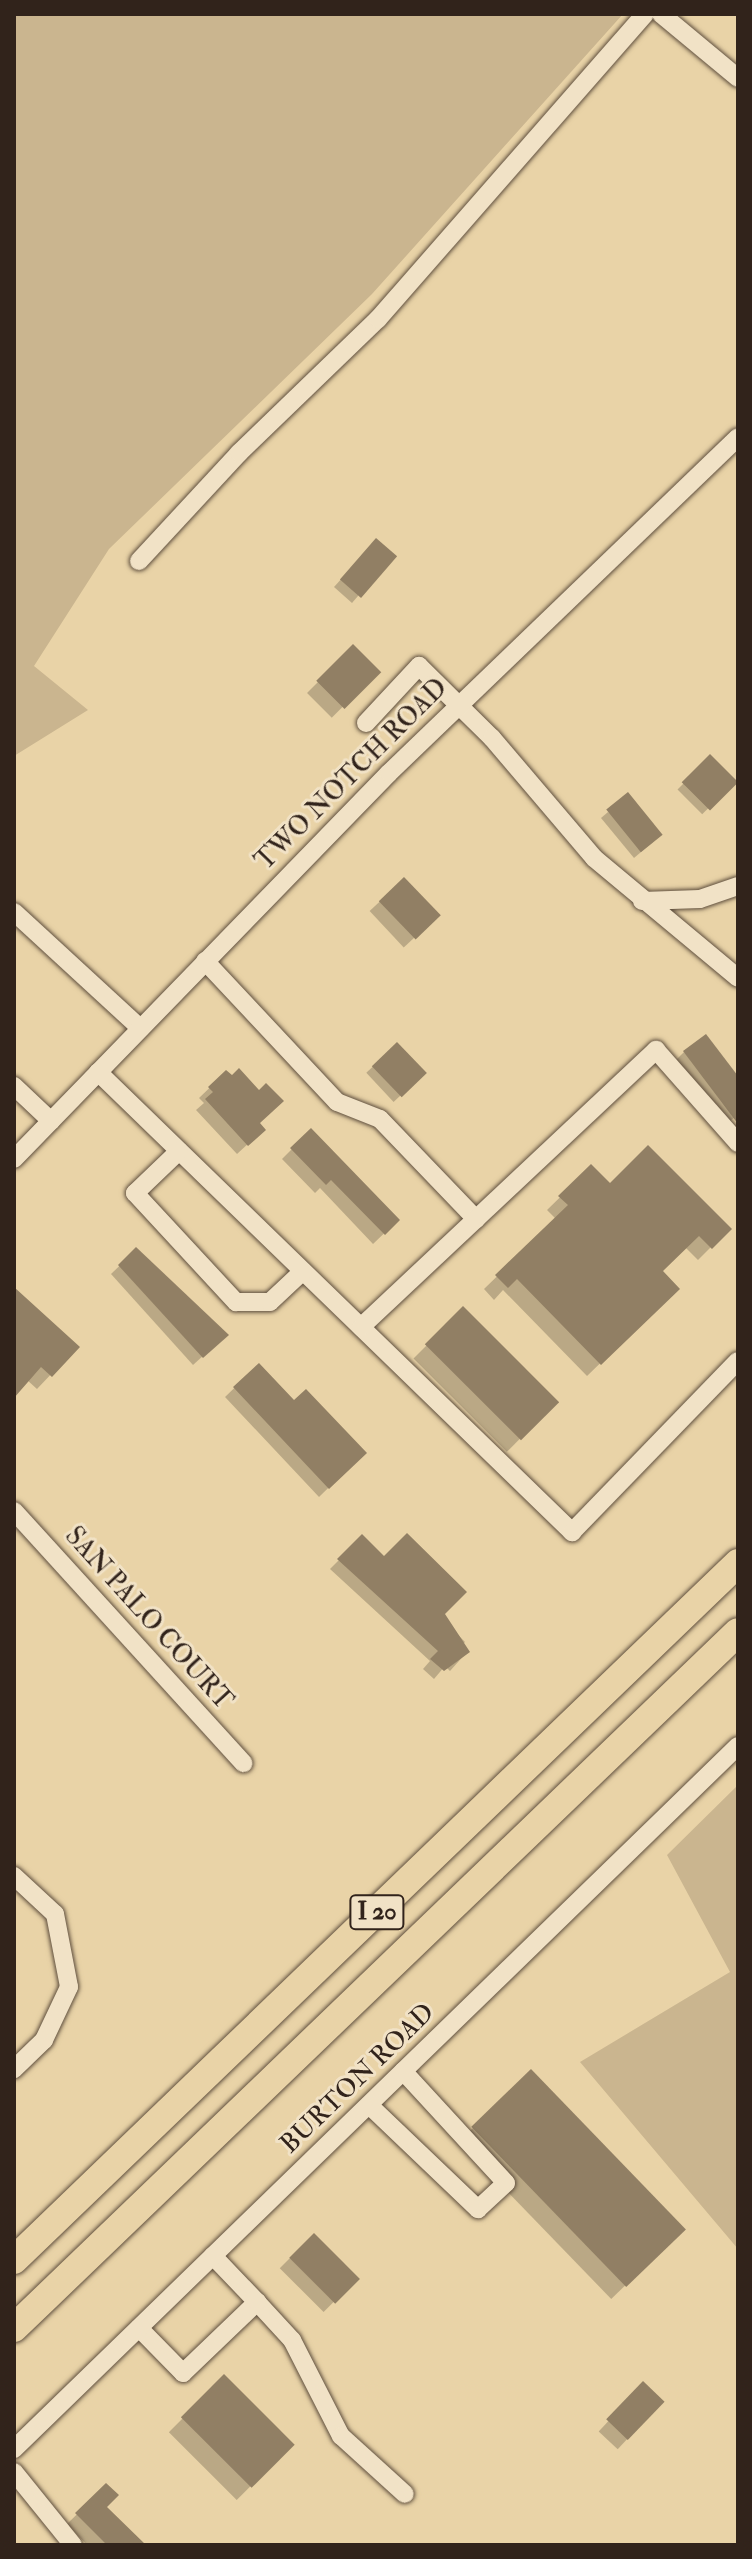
<!DOCTYPE html>
<html>
<head>
<meta charset="utf-8">
<style>
	body { margin:0 }
	#map { position:relative; width:752px; height:2559px; overflow:hidden; background:#e9d3a7; font-family:"IM FELL Double Pica",serif }
	div>[style] { position:absolute }
	[style*='--x'] { left:calc(var(--x)*1px); top:calc(var(--y)*1px); width:calc(var(--w)*1px); rotate:calc(var(--a)*1deg) }
	.green>* { inset:0; background:#cab58f }
	.shadow>* { inset:0; background:#0003; transform-origin:0 0 }
	.building>* { inset:0; background:#917f64; transform-origin:0 0 }
	.roads { filter:drop-shadow(0 0 2px #5f4f3e) drop-shadow(0 0 2px #5f4f3e) }
	.minor>* { height:18px; margin:-9px; padding:0 9px; transform-origin:9px; border-radius:9px; background:#f1e2c6 }
	.highway>* { height:28px; margin:-14px; padding:0 14px; transform-origin:14px; border-radius:14px; background:#e9d3a7 }
	span { translate:-50% -50%; white-space:nowrap; text-align:center; line-height:1.15; -webkit-text-stroke:6px #f1e2c6; paint-order:stroke }
	.shield-label span { padding:2px 6px; background:#f1e2c6; border:2px solid; border-radius:6px; -webkit-text-stroke-width:0 }
	.shield-label { font-size:24px; color:#31231b; font-weight:700 }
	.street-label { font-size:26px; color:#31231b }
	.frame { position:absolute; inset:0; border:16px solid #31231b; pointer-events:none }
</style>
</head>
<body>
<div id="map">
	<div class="green">
		<div style="clip-path:polygon(14px 14px,623px 14px,372px 294px,109px 549px,34px 666px,88px 710px,14px 756px)"></div>
		<div style="clip-path:polygon(738px 1785px,738px 2249px,580px 2062px,730px 1972px,667px 1855px)"></div>
	</div>
	<div class="shadow">
		<div style="clip-path:polygon(370px 547px,358px 596px,352px 603px,334px 587px)"></div>
		<div style="left:353px;top:647px;width:35px;height:65px;rotate:45deg"></div>
		<div style="left:710px;top:757px;width:35px;height:46px;rotate:45deg"></div>
		<div style="clip-path:polygon(608px 812px,654px 841px,634px 858px,601px 818px)"></div>
		<div style="left:404px;top:879px;width:50px;height:47px;rotate:47deg"></div>
		<div style="left:397px;top:1044px;width:40px;height:42px;rotate:47deg"></div>
		<div style="clip-path:polygon(684px 1052px,738px 1079px,738px 1115px,723px 1126px,674px 1062px)"></div>
		<div style="clip-path:polygon(226px 1072px,263px 1130px,237px 1154px,196px 1110px,204px 1103px,199px 1098px)"></div>
		<div style="clip-path:polygon(311px 1130px,398px 1220px,373px 1244px,320px 1188px,315px 1193px,282px 1159px)"></div>
		<div style="clip-path:polygon(591px 1167px,610px 1186px,729px 1229px,698px 1260px,685px 1247px,661px 1271px,677px 1289px,587px 1376px,503px 1290px,494px 1300px,484px 1289px,556px 1219px,547px 1210px)"></div>
		<div style="clip-path:polygon(136px 1250px,226px 1335px,193px 1365px,111px 1274px)"></div>
		<div style="clip-path:polygon(14px 1300px,77px 1347px,37px 1389px,27px 1380px,14px 1395px)"></div>
		<div style="left:463px;top:1309px;width:132px;height:70px;rotate:45deg"></div>
		<div style="clip-path:polygon(258px 1365px,294px 1403px,364px 1453px,319px 1497px,225px 1397px)"></div>
		<div style="clip-path:polygon(362px 1537px,465px 1642px,461px 1646px,467px 1652px,450px 1671px,445px 1666px,434px 1679px,423px 1669px,430px 1661px,330px 1569px)"></div>
		<div style="left:531px;top:2072px;width:219px;height:100px;rotate:46deg"></div>
		<div style="left:313px;top:2235px;width:62px;height:47px;rotate:45deg"></div>
		<div style="left:224px;top:2377px;width:96px;height:78px;rotate:45deg"></div>
		<div style="left:643px;top:2384px;width:26px;height:65px;rotate:43deg"></div>
		<div style="clip-path:polygon(106px 2486px,104px 2507px,143px 2545px,87px 2545px,67px 2524px)"></div>
	</div>
	<div class="building">
		<div style="left:376px;top:538px;width:28px;height:55px;rotate:41deg"></div>
		<div style="left:353px;top:644px;width:40px;height:52px;rotate:45deg"></div>
		<div style="left:710px;top:754px;width:40px;height:40px;rotate:45deg"></div>
		<div style="left:628px;top:792px;width:55px;height:28px;rotate:51deg"></div>
		<div style="left:404px;top:877px;width:53px;height:35px;rotate:46deg"></div>
		<div style="clip-path:polygon(706px 1034px,738px 1076px,738px 1124px,683px 1051px)"></div>
		<div style="left:397px;top:1042px;width:43px;height:35px;rotate:46deg"></div>
		<div style="clip-path:polygon(239px 1068px,259px 1090px,266px 1083px,284px 1101px,260px 1123px,266px 1130px,248px 1146px,205px 1099px,213px 1092px,208px 1087px,226px 1070px,232px 1075px)"></div>
		<div style="clip-path:polygon(311px 1128px,400px 1220px,385px 1235px,331px 1180px,326px 1185px,290px 1148px)"></div>
		<div style="clip-path:polygon(648px 1145px,732px 1229px,712px 1249px,699px 1236px,663px 1271px,680px 1289px,601px 1365px,517px 1279px,508px 1288px,495px 1275px,568px 1205px,558px 1196px,591px 1164px,610px 1183px)"></div>
		<div style="clip-path:polygon(136px 1247px,229px 1335px,203px 1358px,118px 1265px)"></div>
		<div style="clip-path:polygon(14px 1287px,80px 1347px,52px 1377px,41px 1367px,14px 1398px)"></div>
		<div style="left:463px;top:1306px;width:136px;height:54px;rotate:45deg"></div>
		<div style="clip-path:polygon(259px 1363px,294px 1400px,306px 1389px,367px 1453px,329px 1489px,233px 1387px)"></div>
		<div style="clip-path:polygon(407px 1533px,467px 1592px,445px 1614px,470px 1652px,444px 1671px,430px 1659px,438px 1651px,337px 1559px,362px 1534px,384px 1556px)"></div>
		<div style="left:531px;top:2069px;width:223px;height:83px;rotate:46deg"></div>
		<div style="left:314px;top:2233px;width:65px;height:35px;rotate:45deg"></div>
		<div style="left:224px;top:2374px;width:100px;height:61px;rotate:45deg"></div>
		<div style="left:643px;top:2381px;width:30px;height:53px;rotate:44deg"></div>
		<div style="clip-path:polygon(106px 2483px,119px 2495px,107px 2507px,146px 2545px,107px 2545px,75px 2513px)"></div>
	</div>
	<div class="roads">
		<div class="minor">
			<div style="--x:661;--y:14;--w:100;--a:39.7"></div>
			<div style="--x:139;--y:561;--w:147;--a:-47.2"></div>
			<div style="--x:239;--y:453;--w:193;--a:-44"></div>
			<div style="--x:378;--y:319;--w:405;--a:-48.8"></div>
			<div style="--x:366;--y:723;--w:78;--a:-47.1"></div>
			<div style="--x:419;--y:666;--w:103;--a:44.6"></div>
			<div style="--x:492;--y:738;--w:157;--a:49.6"></div>
			<div style="--x:594;--y:858;--w:187;--a:39.8"></div>
			<div style="--x:642;--y:901;--w:58;--a:-2"></div>
			<div style="--x:700;--y:899;--w:40;--a:-18.9"></div>
			<div style="--x:14;--y:912;--w:171;--a:42.6"></div>
			<div style="--x:205;--y:961;--w:193;--a:46.9"></div>
			<div style="--x:337;--y:1102;--w:46;--a:21.6"></div>
			<div style="--x:380;--y:1119;--w:139;--a:46.2"></div>
			<div style="--x:98;--y:1072;--w:661;--a:44.14"></div>
			<div style="--x:572;--y:1532;--w:238;--a:-45.9"></div>
			<div style="--x:14;--y:1086;--w:51;--a:43.4"></div>
			<div style="--x:179;--y:1151;--w:61;--a:136.3"></div>
			<div style="--x:135;--y:1193;--w:149;--a:47.2"></div>
			<div style="--x:236;--y:1302;--w:34;--a:0"></div>
			<div style="--x:270;--y:1302;--w:45;--a:-43.2"></div>
			<div style="--x:14;--y:1159;--w:538;--a:-45.83"></div>
			<div style="--x:389;--y:773;--w:484;--a:-43.9"></div>
			<div style="--x:361;--y:1327;--w:405;--a:-43.2"></div>
			<div style="--x:656;--y:1050;--w:124;--a:48.6"></div>
			<div style="--x:14;--y:1511;--w:341;--a:47.7"></div>
			<div style="--x:14;--y:1876;--w:56;--a:42.8"></div>
			<div style="--x:55;--y:1914;--w:74;--a:79.1"></div>
			<div style="--x:69;--y:1987;--w:59;--a:115.3"></div>
			<div style="--x:44;--y:2040;--w:42;--a:136"></div>
			<div style="--x:369;--y:2105;--w:151;--a:43.7"></div>
			<div style="--x:478;--y:2209;--w:38;--a:-43"></div>
			<div style="--x:506;--y:2183;--w:152;--a:-132.6"></div>
			<div style="--x:257;--y:2302;--w:52;--a:47.4"></div>
			<div style="--x:292;--y:2340;--w:108;--a:63"></div>
			<div style="--x:341;--y:2436;--w:86;--a:42.2"></div>
			<div style="--x:139;--y:2328;--w:63;--a:45.6"></div>
			<div style="--x:183;--y:2373;--w:103;--a:-43.8"></div>
			<div style="--x:257;--y:2302;--w:64;--a:-133.7"></div>
			<div style="--x:14;--y:2449;--w:1009;--a:-44.16"></div>
			<div style="--x:14;--y:2472;--w:94;--a:51.1"></div>
		</div>
		<div class="highway">
			<div style="--x:14;--y:2260;--w:1005;--a:-43.91"></div>
			<div style="--x:14;--y:2328;--w:1004;--a:-43.87"></div>
		</div>
	</div>
	<div class="shield-label">
		<span style="left:377px;top:1912px">I 20</span>
	</div>
	<div class="street-label">
		<span style="left:352px;top:775px;rotate:-45deg">TWO NOTCH ROAD</span>
		<span style="left:148px;top:1619px;rotate:48deg">SAN PALO COURT</span>
		<span style="left:358px;top:2079px;rotate:-44deg">BURTON ROAD</span>
	</div>
	<div class="frame"></div>
</div>
</body>
</html>
